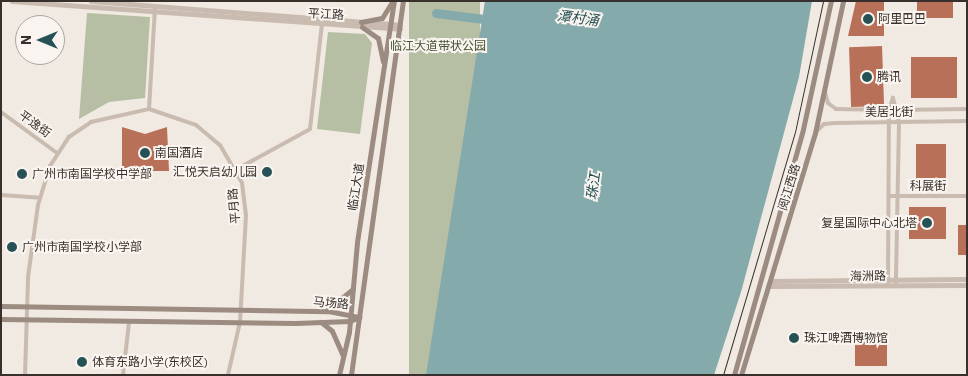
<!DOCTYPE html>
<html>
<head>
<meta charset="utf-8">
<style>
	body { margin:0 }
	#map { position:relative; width:968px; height:376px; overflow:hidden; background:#f1eae2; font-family:"IBM Plex Sans","Noto Sans SC",sans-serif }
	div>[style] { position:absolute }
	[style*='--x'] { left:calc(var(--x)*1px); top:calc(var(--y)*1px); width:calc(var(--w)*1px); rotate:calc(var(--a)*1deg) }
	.green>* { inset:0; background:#b6bfa4; transform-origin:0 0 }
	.water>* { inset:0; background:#84aaab }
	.river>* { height:9px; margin:-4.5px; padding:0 4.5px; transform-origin:4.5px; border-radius:4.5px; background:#84aaab }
	.building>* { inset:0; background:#b97059; transform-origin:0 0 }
	.minor>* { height:4px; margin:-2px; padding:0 2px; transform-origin:2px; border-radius:2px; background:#c9bbaf }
	.tertiary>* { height:4.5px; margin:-2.25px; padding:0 2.25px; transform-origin:2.25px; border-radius:2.25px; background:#c9bbaf }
	.secondary>* { height:5px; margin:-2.5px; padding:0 2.5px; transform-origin:2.5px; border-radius:2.5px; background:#9c8b81 }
	.tram>* { height:1px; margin:-0.5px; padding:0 0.5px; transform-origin:0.5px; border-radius:0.5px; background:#38302c }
	.dots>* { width:14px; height:14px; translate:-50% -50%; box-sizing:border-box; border:2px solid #f9f4ef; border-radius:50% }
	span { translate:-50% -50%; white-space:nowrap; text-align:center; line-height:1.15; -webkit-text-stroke:4px #f9f4ef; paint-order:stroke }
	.street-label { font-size:12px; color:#38302c }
	.poi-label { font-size:12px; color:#38302c }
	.left { translate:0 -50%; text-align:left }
	.right { translate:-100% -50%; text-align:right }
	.park-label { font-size:12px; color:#485433 }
	.water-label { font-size:14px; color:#265256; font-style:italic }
	.frame { position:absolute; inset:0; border:2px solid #38302c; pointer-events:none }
	.north { position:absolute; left:15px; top:15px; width:50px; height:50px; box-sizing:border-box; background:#f9f4ef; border:1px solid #aca6a1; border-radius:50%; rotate:270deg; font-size:14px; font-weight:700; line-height:20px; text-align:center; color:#38302c }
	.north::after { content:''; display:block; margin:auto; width:18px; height:22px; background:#265256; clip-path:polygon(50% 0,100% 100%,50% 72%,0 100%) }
</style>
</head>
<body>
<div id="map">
	<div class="green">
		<div style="left:409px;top:1px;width:71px;height:378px"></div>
		<div style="clip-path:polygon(87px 13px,150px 17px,145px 98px,109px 102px,79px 119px)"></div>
		<div style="clip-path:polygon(328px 32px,365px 34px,372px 43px,360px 134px,317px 129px)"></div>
	</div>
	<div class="water">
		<div style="clip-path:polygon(485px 1px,812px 1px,799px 77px,741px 292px,714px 375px,426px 375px)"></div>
	</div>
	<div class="river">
		<div style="--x:436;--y:13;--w:56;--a:7.1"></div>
	</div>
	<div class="building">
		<div style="clip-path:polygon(856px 1px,884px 1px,884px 36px,848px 36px)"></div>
		<div style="left:917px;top:1px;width:36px;height:17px"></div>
		<div style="left:882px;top:46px;width:60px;height:33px;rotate:88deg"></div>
		<div style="left:911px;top:57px;width:46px;height:41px"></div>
		<div style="clip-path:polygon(122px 127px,145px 134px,167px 127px,169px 171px,122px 171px)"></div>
		<div style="left:916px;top:144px;width:30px;height:35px"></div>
		<div style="left:909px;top:207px;width:37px;height:32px"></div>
		<div style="left:958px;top:225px;width:9px;height:30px"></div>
		<div style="left:855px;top:336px;width:32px;height:30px"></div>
	</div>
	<div class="minor">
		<div style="--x:825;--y:92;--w:11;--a:75"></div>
		<div style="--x:828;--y:103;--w:10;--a:37"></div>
		<div style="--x:836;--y:109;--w:54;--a:1.1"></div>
		<div style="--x:893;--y:98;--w:25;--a:76"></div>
		<div style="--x:899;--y:122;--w:163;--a:91.1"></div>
		<div style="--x:149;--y:109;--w:100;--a:-86.6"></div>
		<div style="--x:897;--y:110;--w:70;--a:-0.8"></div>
		<div style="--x:1;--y:112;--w:69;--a:36.2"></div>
		<div style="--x:817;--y:131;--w:10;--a:-45"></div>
		<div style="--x:824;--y:124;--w:11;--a:-5"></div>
		<div style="--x:835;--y:123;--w:132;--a:-0.9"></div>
		<div style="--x:237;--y:169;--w:83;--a:-28.7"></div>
		<div style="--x:310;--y:129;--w:106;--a:-83.5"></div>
		<div style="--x:1;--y:195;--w:39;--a:4"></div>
		<div style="--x:890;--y:196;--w:77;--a:0"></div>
		<div style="--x:888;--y:285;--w:175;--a:-89.7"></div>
		<div style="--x:889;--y:110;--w:13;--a:-72"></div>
		<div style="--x:25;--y:375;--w:98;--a:-88.2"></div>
		<div style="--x:28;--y:277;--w:73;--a:-82.1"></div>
		<div style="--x:38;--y:205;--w:41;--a:-72.9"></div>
		<div style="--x:50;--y:166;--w:35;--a:-57"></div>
		<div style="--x:69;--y:137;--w:27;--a:-34"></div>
		<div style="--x:91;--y:122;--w:59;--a:-12.6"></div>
		<div style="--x:149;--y:109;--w:50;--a:18.8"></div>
		<div style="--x:196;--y:125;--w:31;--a:40"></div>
		<div style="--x:220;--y:145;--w:44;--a:59.9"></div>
		<div style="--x:242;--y:183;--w:32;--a:83"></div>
		<div style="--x:246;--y:215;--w:107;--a:93.2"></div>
		<div style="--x:240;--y:322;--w:54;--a:102.8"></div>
		<div style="--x:123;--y:375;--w:53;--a:-83.5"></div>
	</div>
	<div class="tertiary">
		<div style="--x:12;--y:1;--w:389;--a:4.1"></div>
		<div style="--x:91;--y:1;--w:310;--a:4.4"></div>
		<div style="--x:771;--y:281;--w:196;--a:-0.6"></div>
		<div style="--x:769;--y:286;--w:198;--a:-0.3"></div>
	</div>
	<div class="secondary">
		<div style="--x:361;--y:22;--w:21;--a:-11"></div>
		<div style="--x:382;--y:18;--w:19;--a:-58"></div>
		<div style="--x:362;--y:27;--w:19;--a:35"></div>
		<div style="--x:378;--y:38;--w:24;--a:78"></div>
		<div style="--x:1;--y:306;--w:327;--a:0.9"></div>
		<div style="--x:328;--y:311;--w:32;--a:11"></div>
		<div style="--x:328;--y:309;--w:32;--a:-39"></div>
		<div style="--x:1;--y:319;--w:294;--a:0.8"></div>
		<div style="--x:295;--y:323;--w:55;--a:-2.1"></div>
		<div style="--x:350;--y:321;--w:10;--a:-24"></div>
		<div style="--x:321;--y:322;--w:14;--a:39"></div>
		<div style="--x:332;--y:331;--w:27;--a:66"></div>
		<div style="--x:339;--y:375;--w:44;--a:-76.9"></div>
		<div style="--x:349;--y:332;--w:90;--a:-84.9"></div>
		<div style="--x:357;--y:242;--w:244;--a:-81.3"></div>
		<div style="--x:351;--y:375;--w:378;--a:-82.1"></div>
		<div style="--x:734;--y:375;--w:255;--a:-74.3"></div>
		<div style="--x:803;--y:129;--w:131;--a:-77.7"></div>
		<div style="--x:741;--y:375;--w:253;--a:-73"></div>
		<div style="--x:815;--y:133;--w:135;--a:-78"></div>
	</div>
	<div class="tram">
		<div style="--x:723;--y:375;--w:253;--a:-73.5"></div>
		<div style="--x:795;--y:132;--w:134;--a:-77.9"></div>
	</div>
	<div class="dots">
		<div style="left:868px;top:19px;background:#265256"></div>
		<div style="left:867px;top:77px;background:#265256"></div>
		<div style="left:145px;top:153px;background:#265256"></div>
		<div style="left:267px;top:172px;background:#265256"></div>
		<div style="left:22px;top:174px;background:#265256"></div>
		<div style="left:927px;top:223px;background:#265256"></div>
		<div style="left:12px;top:247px;background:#265256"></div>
		<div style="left:794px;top:338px;background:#265256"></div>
		<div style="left:82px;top:362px;background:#265256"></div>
	</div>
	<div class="street-label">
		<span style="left:326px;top:14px;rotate:3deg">平江路</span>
		<span style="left:889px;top:112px">美居北街</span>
		<span style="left:35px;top:124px;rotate:36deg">平逸街</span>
		<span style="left:928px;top:186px">科展街</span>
		<span style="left:356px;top:187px;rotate:-81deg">临江大道</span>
		<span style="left:789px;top:187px;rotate:-73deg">阅江西路</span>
		<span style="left:234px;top:206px;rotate:-95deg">平月路</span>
		<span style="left:868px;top:276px;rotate:-1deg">海洲路</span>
		<span style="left:331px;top:303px;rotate:5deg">马场路</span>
	</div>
	<div class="poi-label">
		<span class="left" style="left:878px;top:19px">阿里巴巴</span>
		<span class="left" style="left:877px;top:77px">腾讯</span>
		<span class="left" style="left:155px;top:153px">南国酒店</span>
		<span class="right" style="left:257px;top:172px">汇悦天启幼儿园</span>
		<span class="left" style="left:32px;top:174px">广州市南国学校中学部</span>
		<span class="right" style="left:917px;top:223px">复星国际中心北塔</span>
		<span class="left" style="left:22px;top:247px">广州市南国学校小学部</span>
		<span class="left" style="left:804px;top:338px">珠江啤酒博物馆</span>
		<span class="left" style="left:92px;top:362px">体育东路小学(东校区)</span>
	</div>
	<div class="park-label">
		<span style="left:438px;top:46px">临江大道带状公园</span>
	</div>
	<div class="water-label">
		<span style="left:578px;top:18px;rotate:7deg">潭村涌</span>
		<span style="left:593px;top:186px;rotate:-82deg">珠江</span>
	</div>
	<div class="frame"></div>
	<div class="north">N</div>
</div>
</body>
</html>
